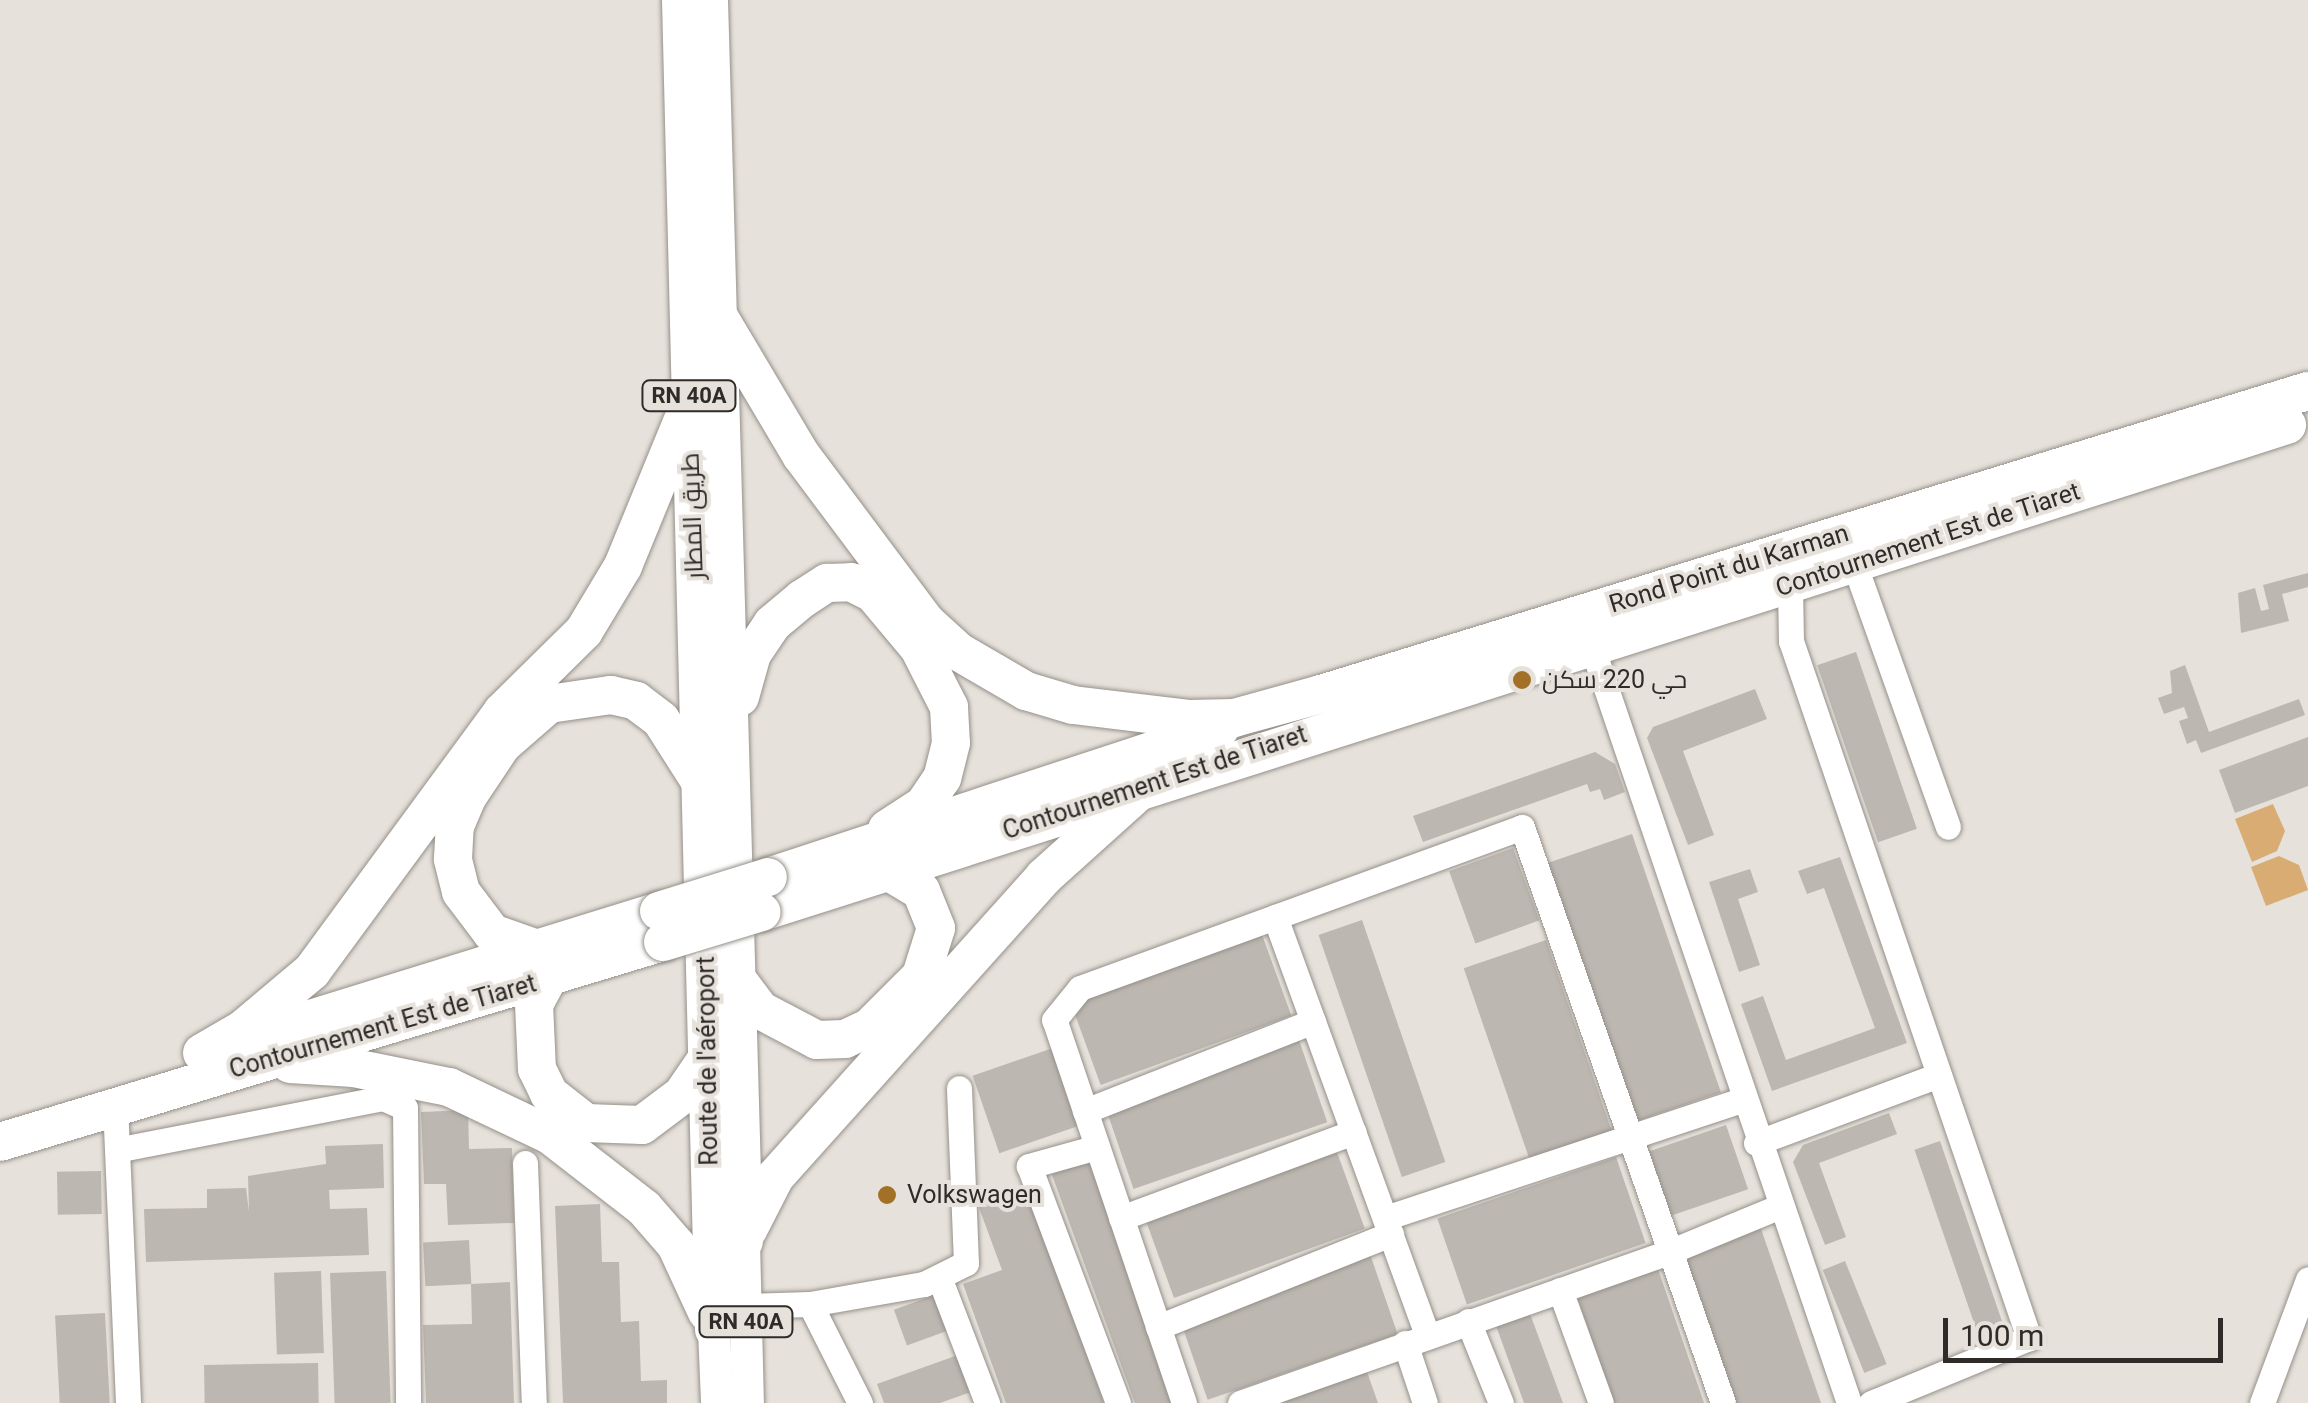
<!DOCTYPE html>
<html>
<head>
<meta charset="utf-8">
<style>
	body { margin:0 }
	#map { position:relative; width:2308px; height:1403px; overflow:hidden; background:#e6e1da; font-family:Roboto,Cairo,sans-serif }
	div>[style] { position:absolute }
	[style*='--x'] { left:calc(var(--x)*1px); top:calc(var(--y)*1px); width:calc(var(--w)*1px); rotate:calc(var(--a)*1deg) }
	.green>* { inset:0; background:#d9ac74 }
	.building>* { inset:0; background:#bdb7b1; transform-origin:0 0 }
	.roads { filter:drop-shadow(0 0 2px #95908a) drop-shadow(0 0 2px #95908a) }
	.minor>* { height:25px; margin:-12.5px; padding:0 12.5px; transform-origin:12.5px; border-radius:12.5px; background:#fff }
	.major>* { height:32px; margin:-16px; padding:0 16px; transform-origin:16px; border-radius:16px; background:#fff }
	.highway>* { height:38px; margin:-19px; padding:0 19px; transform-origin:19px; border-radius:19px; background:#fff }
	.bridges { filter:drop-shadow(0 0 2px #95908a) drop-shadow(0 0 2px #95908a) }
	.highway-bridge>* { height:38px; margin:-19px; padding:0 19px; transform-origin:19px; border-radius:19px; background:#fff }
	.dots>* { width:28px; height:28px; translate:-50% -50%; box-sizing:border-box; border:5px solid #e6e1da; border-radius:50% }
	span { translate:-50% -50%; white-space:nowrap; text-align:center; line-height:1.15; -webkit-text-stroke:8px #e6e1da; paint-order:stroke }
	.shield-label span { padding:2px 8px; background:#e6e1da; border:2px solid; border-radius:8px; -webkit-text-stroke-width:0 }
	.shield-label { font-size:22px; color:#2e2b29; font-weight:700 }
	.street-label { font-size:25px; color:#2e2b29 }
	.poi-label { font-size:25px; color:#2e2b29 }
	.left { translate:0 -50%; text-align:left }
	.scale { position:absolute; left:1943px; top:1318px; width:280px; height:45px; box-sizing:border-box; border:5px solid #2e2b29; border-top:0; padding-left:12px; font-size:30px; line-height:35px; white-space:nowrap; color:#2e2b29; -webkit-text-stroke:8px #e6e1da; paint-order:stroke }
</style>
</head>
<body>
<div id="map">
	<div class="green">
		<div style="clip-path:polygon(2273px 804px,2285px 831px,2277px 851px,2252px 862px,2235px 819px)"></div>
		<div style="clip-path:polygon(2279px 856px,2299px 865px,2308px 890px,2266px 906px,2251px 867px)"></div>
	</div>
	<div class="building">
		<div style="clip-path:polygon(2308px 573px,2308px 587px,2282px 594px,2289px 621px,2241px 633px,2238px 593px,2255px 588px,2261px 611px,2269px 609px,2263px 585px)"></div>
		<div style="left:1856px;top:652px;width:187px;height:41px;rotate:71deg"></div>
		<div style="clip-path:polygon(2185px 665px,2209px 732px,2299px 699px,2305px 715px,2201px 753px,2196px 740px,2187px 744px,2179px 721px,2188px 718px,2184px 707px,2164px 714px,2158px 698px,2172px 693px,2170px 671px)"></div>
		<div style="clip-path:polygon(1755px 689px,1767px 719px,1683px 751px,1714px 835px,1688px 845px,1647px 738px,1653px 727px)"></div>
		<div style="clip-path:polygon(2308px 737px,2308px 786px,2235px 813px,2219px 770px)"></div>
		<div style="clip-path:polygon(1595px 752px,1615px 764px,1625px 792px,1604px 800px,1600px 789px,1590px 792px,1587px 784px,1423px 842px,1413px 816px)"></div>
		<div style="left:1632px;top:834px;width:273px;height:93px;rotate:71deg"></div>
		<div style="left:1513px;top:848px;width:77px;height:68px;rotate:70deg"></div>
		<div style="clip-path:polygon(1840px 857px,1907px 1043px,1772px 1091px,1741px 1004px,1763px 996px,1786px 1060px,1875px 1028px,1824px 888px,1807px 894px,1798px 871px)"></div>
		<div style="clip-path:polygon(1750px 869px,1758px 892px,1738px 899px,1760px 965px,1739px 972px,1709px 882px)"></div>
		<div style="left:1362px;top:920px;width:256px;height:46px;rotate:71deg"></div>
		<div style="left:1261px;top:932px;width:89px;height:203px;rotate:70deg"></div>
		<div style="left:1546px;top:940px;width:202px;height:87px;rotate:71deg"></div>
		<div style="left:1299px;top:1040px;width:87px;height:205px;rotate:71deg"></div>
		<div style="left:1053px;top:1048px;width:82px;height:85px;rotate:71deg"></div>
		<div style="clip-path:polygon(468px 1110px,469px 1149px,512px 1148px,514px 1223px,448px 1225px,446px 1184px,424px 1184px,421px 1112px)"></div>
		<div style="clip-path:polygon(1889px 1113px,1897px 1134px,1819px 1163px,1846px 1237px,1825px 1245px,1793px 1162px,1803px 1145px)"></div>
		<div style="left:1726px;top:1125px;width:68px;height:87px;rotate:71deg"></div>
		<div style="left:1940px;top:1141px;width:195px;height:27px;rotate:71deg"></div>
		<div style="clip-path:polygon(383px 1144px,384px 1188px,329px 1190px,330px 1209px,367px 1208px,369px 1255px,146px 1262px,144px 1209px,207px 1208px,207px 1189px,246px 1188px,249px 1212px,248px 1176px,326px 1164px,325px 1146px)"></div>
		<div style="left:1334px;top:1144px;width:90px;height:203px;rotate:70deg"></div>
		<div style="left:1616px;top:1157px;width:91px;height:189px;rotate:71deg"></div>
		<div style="left:1093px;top:1159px;width:259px;height:44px;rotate:70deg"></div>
		<div style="left:101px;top:1171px;width:43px;height:44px;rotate:89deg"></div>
		<div style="clip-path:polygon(1027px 1188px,1104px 1403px,1006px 1403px,963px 1284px,1002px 1270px,978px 1205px)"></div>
		<div style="clip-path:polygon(600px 1204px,602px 1262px,619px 1262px,621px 1322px,639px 1321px,641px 1381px,667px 1380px,667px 1403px,563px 1403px,555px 1206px)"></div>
		<div style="clip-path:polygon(1759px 1223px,1821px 1403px,1734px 1403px,1681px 1249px)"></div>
		<div style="left:469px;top:1240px;width:44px;height:46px;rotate:87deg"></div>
		<div style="left:1370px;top:1254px;width:85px;height:201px;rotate:71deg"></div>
		<div style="left:1845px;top:1261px;width:111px;height:24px;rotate:68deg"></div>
		<div style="clip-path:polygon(1657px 1266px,1704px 1403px,1614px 1403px,1576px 1294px)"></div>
		<div style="left:321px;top:1271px;width:82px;height:47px;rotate:88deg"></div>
		<div style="left:386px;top:1271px;width:132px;height:56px;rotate:88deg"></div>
		<div style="clip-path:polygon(510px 1282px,514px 1403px,426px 1403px,423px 1325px,472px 1324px,471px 1284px)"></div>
		<div style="left:940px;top:1293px;width:38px;height:49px;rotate:70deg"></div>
		<div style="clip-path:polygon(1529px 1311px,1563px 1403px,1524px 1403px,1495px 1323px)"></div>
		<div style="left:105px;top:1313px;width:90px;height:50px;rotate:87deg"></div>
		<div style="clip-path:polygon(958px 1355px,971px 1392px,940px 1403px,884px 1403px,877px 1384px)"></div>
		<div style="left:318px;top:1363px;width:40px;height:114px;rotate:89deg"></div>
		<div style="clip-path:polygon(1366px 1369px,1378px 1403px,1282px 1403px,1281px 1398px)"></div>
	</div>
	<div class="roads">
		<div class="minor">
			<div style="--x:1854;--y:563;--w:280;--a:70.4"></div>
			<div style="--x:1790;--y:585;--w:56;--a:89"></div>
			<div style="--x:1791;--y:641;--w:737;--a:71.15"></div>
			<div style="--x:2029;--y:1338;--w:171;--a:157.6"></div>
			<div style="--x:1592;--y:647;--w:798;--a:71.22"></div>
			<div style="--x:1275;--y:917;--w:445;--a:70"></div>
			<div style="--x:115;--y:1104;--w:299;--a:87.5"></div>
			<div style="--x:1085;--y:1111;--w:245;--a:-21.5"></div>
			<div style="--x:1756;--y:1143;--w:195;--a:-20.4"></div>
			<div style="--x:1097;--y:1147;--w:71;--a:164.4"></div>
			<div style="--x:1029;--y:1166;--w:253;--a:69.4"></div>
			<div style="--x:121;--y:1149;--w:267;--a:-11"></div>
			<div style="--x:383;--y:1098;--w:24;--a:24"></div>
			<div style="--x:405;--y:1108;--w:295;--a:89.4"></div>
			<div style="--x:525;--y:1163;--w:240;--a:87.9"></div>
			<div style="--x:1121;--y:1218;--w:248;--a:-20.3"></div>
			<div style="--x:1385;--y:1218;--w:376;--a:-18.3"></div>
			<div style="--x:939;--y:1277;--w:135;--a:69.1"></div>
			<div style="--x:1560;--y:1290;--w:120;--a:70.1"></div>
			<div style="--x:810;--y:1304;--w:111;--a:63.2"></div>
			<div style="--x:745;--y:1306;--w:65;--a:-1.8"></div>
			<div style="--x:810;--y:1304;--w:116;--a:-10"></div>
			<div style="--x:924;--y:1284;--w:47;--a:-26.6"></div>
			<div style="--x:966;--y:1263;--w:175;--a:-92.3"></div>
			<div style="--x:1468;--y:1321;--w:88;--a:68.1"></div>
			<div style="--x:1158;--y:1327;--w:251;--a:-21.8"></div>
			<div style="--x:1405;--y:1343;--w:63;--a:71.6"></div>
			<div style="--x:1184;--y:1403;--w:404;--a:-108.7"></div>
			<div style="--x:1054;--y:1020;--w:41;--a:-50.9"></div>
			<div style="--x:1080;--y:988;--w:470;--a:-20"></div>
			<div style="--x:1522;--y:827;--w:610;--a:70.76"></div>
			<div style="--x:1240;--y:1403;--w:455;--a:-19.4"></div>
			<div style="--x:1669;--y:1252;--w:118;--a:-22.4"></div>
			<div style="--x:2262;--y:1403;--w:132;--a:-69.6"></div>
		</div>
		<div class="major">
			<div style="--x:744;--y:1242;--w:161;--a:88.6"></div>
			<div style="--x:714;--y:1330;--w:73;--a:87.6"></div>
		</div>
		<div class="highway">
			<div style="--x:681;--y:0;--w:1330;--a:88.58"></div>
			<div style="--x:709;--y:0;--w:1242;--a:88.39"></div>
			<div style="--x:719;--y:317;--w:161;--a:59.3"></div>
			<div style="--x:801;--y:455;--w:207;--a:53.2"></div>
			<div style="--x:925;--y:621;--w:46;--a:42.4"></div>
			<div style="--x:959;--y:652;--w:78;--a:30.2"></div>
			<div style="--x:1026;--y:691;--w:49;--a:16.6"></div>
			<div style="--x:1073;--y:705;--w:116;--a:6.9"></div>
			<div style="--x:1188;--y:719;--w:46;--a:-1.2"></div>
			<div style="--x:1234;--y:718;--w:90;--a:-15.4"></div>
			<div style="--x:1321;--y:694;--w:1032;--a:-17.07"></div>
			<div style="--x:740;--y:697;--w:45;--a:-74.4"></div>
			<div style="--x:752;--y:654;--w:36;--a:-56"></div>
			<div style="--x:772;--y:624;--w:39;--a:-40"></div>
			<div style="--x:802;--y:599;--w:30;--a:-33"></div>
			<div style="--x:827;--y:583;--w:24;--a:-2"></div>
			<div style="--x:851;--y:582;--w:25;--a:27"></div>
			<div style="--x:873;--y:593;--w:72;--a:50.1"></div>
			<div style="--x:919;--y:648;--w:66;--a:63"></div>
			<div style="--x:949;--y:707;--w:36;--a:87"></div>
			<div style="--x:951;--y:743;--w:36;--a:104"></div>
			<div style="--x:942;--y:778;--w:32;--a:124"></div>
			<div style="--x:924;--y:805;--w:44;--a:147"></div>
			<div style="--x:768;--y:877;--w:476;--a:-18.2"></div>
			<div style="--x:762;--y:912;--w:1601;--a:-17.71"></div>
			<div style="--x:537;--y:949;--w:48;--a:-160.4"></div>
			<div style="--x:492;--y:933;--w:51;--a:-127.1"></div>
			<div style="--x:461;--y:892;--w:34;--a:-104"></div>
			<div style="--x:453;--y:859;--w:33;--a:-87"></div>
			<div style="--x:455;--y:826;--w:33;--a:-67"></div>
			<div style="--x:468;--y:796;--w:61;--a:-56.3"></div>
			<div style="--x:502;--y:745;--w:62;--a:-41.1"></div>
			<div style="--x:549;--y:704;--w:63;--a:-8.3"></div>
			<div style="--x:611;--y:695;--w:26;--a:13"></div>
			<div style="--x:636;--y:701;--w:31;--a:37"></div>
			<div style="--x:661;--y:720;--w:69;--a:57.5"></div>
			<div style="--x:547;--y:980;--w:27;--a:118"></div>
			<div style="--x:534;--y:1004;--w:65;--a:87.4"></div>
			<div style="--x:537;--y:1069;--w:28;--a:64"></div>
			<div style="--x:549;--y:1094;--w:47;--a:38.1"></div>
			<div style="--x:586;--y:1123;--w:56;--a:2"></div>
			<div style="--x:642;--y:1125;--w:50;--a:-36.9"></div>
			<div style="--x:682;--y:1095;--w:46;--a:-55.6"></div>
			<div style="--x:739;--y:982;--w:35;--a:53"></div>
			<div style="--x:760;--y:1010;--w:64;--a:27.8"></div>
			<div style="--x:817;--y:1040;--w:28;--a:-2"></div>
			<div style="--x:845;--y:1039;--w:26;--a:-25"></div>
			<div style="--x:869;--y:1028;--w:74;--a:-45"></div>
			<div style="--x:921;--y:976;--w:50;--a:-72.6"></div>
			<div style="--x:936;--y:928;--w:40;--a:-112"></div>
			<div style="--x:921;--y:891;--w:39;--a:-149"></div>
			<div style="--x:246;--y:1039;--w:432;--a:-17.2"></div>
			<div style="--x:202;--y:1053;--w:48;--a:-30.3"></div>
			<div style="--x:243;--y:1029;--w:90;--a:-40"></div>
			<div style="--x:312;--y:971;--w:321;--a:-53.7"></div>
			<div style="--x:502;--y:712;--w:115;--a:-44.6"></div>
			<div style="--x:584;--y:631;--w:76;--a:-59"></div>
			<div style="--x:623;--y:566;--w:161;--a:-67.7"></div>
			<div style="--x:290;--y:1064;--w:64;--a:3.6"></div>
			<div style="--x:354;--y:1068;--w:97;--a:11.3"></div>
			<div style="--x:449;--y:1087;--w:112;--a:25.4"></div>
			<div style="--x:550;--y:1135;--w:119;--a:37.8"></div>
			<div style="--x:644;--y:1208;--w:49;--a:49.1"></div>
			<div style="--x:676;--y:1245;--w:74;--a:65.2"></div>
			<div style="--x:0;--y:1142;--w:693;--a:-16.79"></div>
			<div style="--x:748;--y:1230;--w:59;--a:-63"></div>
			<div style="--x:775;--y:1177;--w:403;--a:-48.1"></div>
			<div style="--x:1044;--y:877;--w:122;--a:-42"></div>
		</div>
	</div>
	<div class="bridges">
		<div class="highway-bridge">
			<div style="--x:659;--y:911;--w:114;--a:-17.3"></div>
			<div style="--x:663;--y:942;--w:103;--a:-16.9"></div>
		</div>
	</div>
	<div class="dots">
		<div style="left:1522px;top:680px;background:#a37027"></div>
		<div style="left:887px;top:1195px;background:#a37027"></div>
	</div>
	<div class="shield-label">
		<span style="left:689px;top:396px">RN 40A</span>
		<span style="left:746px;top:1322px">RN 40A</span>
	</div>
	<div class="street-label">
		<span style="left:693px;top:516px;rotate:-92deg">طريق المطار</span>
		<span style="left:1928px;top:540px;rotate:-18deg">Contournement Est de Tiaret</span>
		<span style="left:1729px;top:569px;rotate:-17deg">Rond Point du Karman</span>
		<span style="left:1155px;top:783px;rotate:-18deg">Contournement Est de Tiaret</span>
		<span style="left:383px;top:1027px;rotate:-16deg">Contournement Est de Tiaret</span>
		<span style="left:708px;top:1061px;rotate:-91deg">Route de l'aéroport</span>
	</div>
	<div class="poi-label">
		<span class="left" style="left:1542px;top:680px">حي 220 سكن</span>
		<span class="left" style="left:907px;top:1195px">Volkswagen</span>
	</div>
	<div class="scale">100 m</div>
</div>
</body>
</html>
